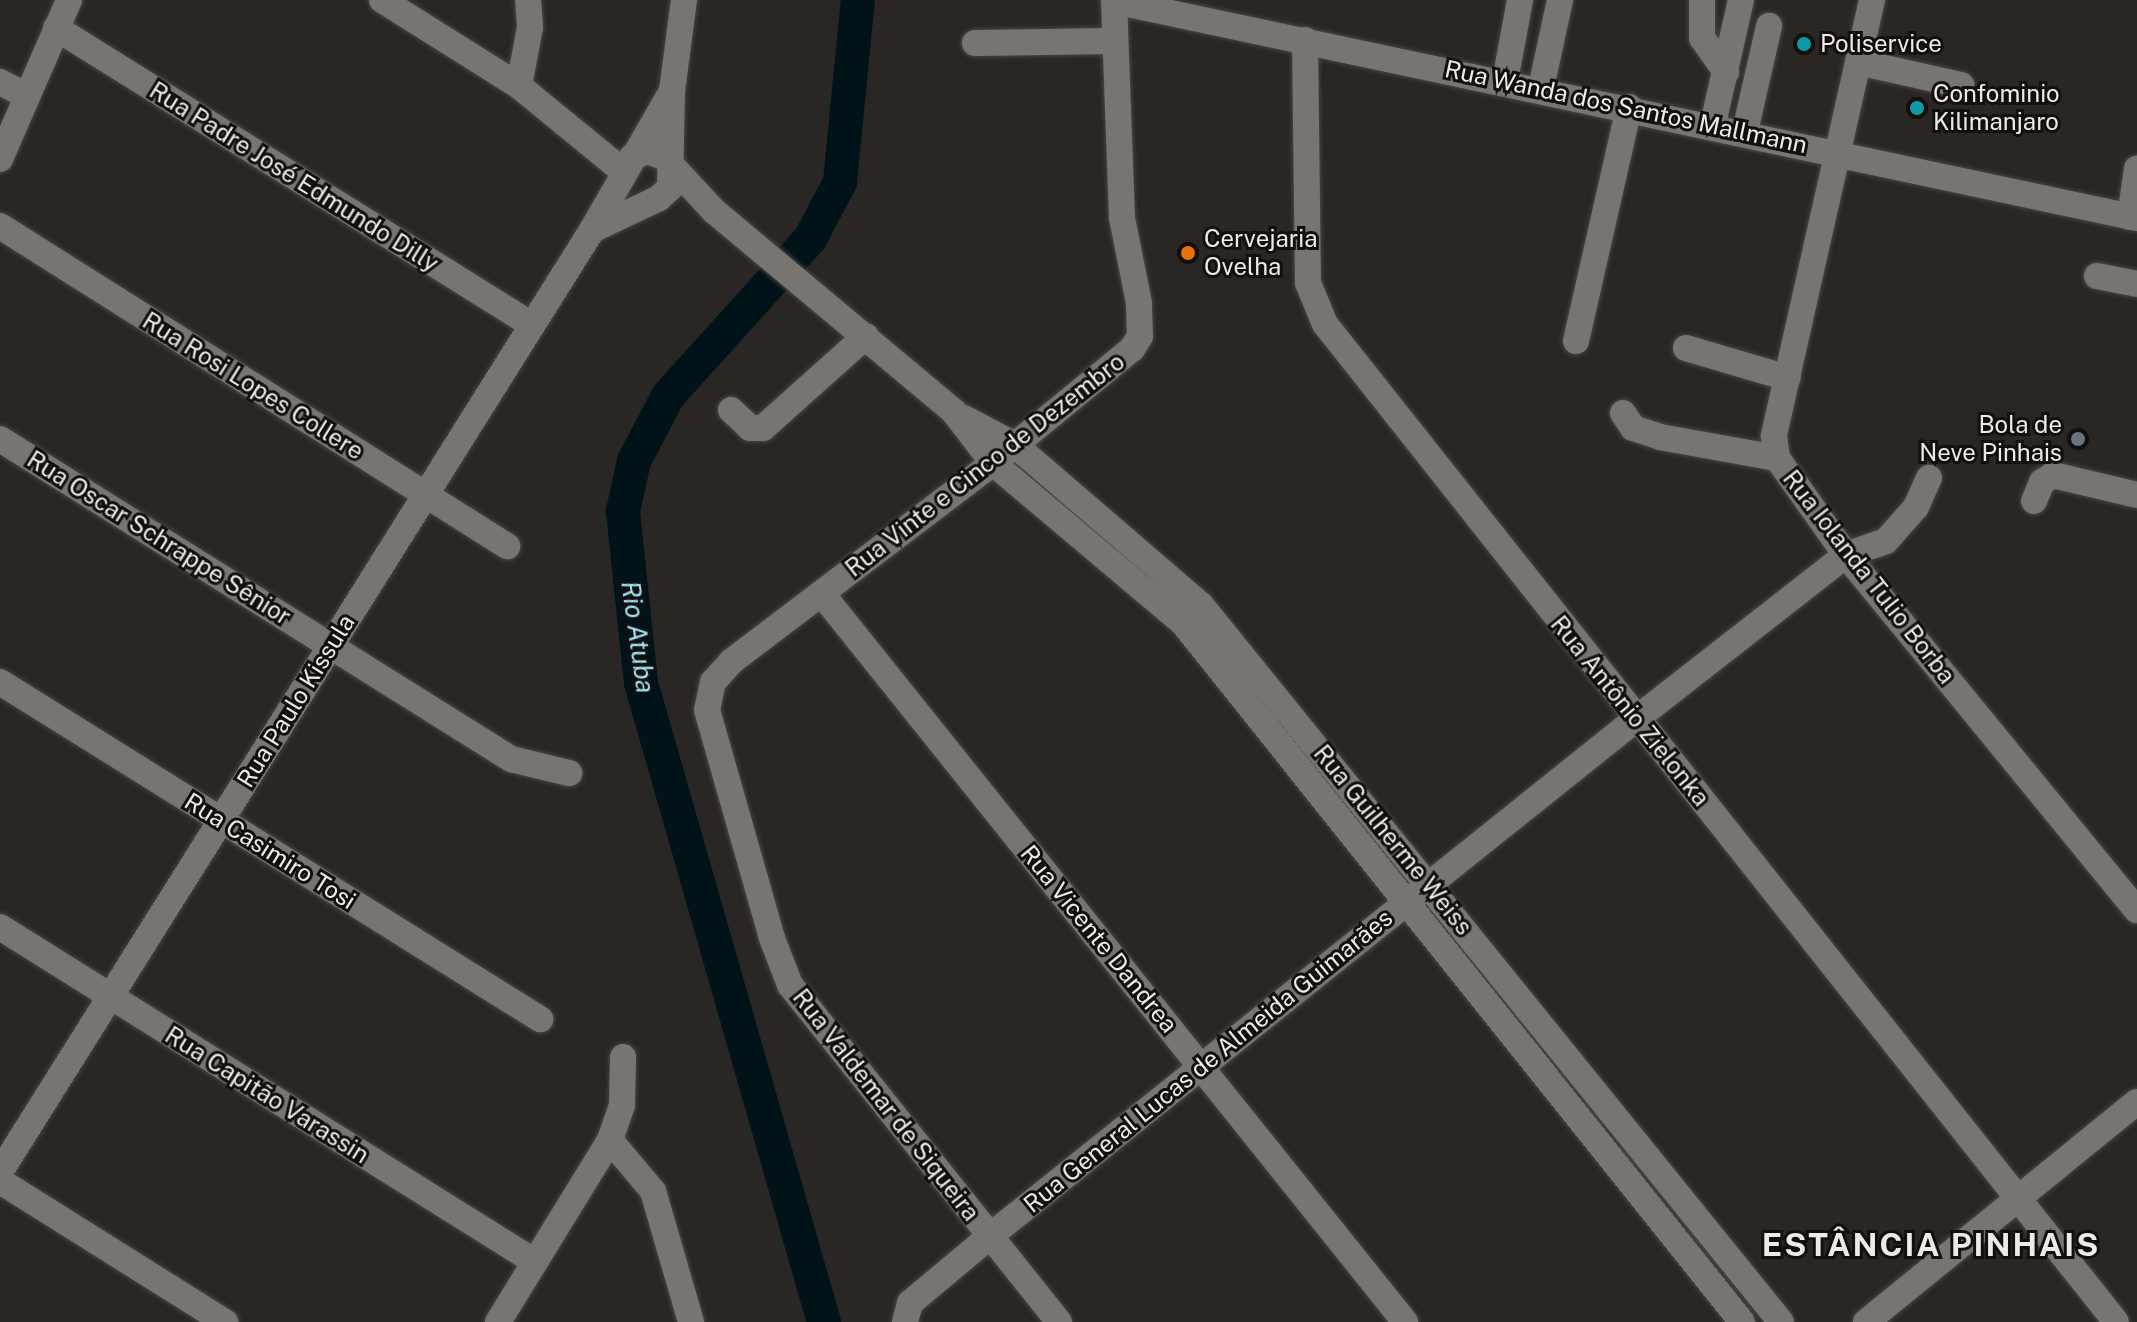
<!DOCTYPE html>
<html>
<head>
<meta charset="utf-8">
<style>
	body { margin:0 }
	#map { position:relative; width:2137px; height:1322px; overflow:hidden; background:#2a2623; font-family:"Public Sans",sans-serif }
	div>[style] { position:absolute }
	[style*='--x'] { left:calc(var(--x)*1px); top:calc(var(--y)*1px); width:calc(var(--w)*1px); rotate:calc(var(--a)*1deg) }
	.river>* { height:34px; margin:-17px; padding:0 17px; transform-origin:17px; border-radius:17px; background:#001319 }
	.roads { filter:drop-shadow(0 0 2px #474442) drop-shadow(0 0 2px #474442) }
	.minor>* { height:26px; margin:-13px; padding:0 13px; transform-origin:13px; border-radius:13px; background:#787470 }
	.dots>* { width:22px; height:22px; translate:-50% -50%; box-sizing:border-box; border:4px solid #11100e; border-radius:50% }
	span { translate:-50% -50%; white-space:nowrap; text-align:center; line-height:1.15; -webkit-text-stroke:6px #11100e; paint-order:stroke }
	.poi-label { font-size:24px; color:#edeae8 }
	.left { translate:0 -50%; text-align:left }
	.right { translate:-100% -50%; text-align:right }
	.street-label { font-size:24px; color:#edeae8 }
	.water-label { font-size:26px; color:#a2e4f6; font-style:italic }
	.district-label { font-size:32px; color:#edeae8; font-weight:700; letter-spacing:2px }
</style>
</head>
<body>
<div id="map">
	<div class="river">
		<div style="--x:824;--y:1322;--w:665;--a:-105.98"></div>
		<div style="--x:641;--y:683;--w:173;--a:-96"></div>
		<div style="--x:623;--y:511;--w:51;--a:-77.6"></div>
		<div style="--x:634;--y:461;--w:73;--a:-62.4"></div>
		<div style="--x:668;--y:396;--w:212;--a:-47.9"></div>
		<div style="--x:810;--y:239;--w:64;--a:-62.2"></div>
		<div style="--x:840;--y:182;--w:183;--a:-84.4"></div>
	</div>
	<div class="roads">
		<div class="minor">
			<div style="--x:382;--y:0;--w:162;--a:32.1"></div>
			<div style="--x:519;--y:86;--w:136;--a:39.3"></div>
			<div style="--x:1702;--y:0;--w:38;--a:90"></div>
			<div style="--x:1702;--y:38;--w:42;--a:54.8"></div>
			<div style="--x:1872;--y:0;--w:447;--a:102.7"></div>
			<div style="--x:1774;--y:436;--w:22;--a:82"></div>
			<div style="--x:1777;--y:458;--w:119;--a:54.6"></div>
			<div style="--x:1846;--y:555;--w:459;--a:50.7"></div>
			<div style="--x:1114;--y:1;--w:1046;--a:11.98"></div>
			<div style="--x:56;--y:28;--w:561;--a:31.96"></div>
			<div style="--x:1305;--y:40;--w:243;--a:89.3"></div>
			<div style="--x:1308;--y:283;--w:44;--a:67.5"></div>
			<div style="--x:1325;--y:324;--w:1273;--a:51.6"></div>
			<div style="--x:975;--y:43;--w:140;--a:-0.8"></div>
			<div style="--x:1858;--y:62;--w:106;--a:12.6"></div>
			<div style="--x:1505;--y:81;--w:82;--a:-79.5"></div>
			<div style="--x:0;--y:82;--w:30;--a:27"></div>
			<div style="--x:519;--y:86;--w:60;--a:-79.4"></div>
			<div style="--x:530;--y:27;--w:27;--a:-94"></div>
			<div style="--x:1541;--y:88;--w:90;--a:-77.8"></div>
			<div style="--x:1713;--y:124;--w:127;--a:-77.3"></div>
			<div style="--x:1745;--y:131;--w:108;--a:-77.1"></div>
			<div style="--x:632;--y:157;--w:17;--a:-21"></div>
			<div style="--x:648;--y:151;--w:17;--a:21"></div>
			<div style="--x:664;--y:157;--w:74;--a:47.2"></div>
			<div style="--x:714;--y:211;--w:313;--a:39.9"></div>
			<div style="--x:954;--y:412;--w:64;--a:52.6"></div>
			<div style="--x:993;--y:463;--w:248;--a:40.1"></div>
			<div style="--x:1183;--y:623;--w:895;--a:51.35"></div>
			<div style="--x:0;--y:159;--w:173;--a:-66.5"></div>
			<div style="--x:2130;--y:217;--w:49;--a:-81.7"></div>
			<div style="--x:0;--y:226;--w:600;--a:32.26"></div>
			<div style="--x:592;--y:230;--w:74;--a:-25.5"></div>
			<div style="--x:659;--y:198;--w:15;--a:-42"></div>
			<div style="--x:670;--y:188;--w:97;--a:-88.8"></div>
			<div style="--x:672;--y:91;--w:92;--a:-82.5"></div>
			<div style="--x:2097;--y:276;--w:41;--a:11.3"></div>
			<div style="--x:1576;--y:341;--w:240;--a:-77.2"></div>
			<div style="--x:1686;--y:348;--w:106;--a:16.4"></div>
			<div style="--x:731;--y:410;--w:26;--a:43"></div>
			<div style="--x:750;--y:428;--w:13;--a:0"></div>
			<div style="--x:763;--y:428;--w:138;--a:-41.8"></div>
			<div style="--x:1623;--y:413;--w:18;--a:56"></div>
			<div style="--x:1633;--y:428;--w:28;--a:18"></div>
			<div style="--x:1660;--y:437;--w:119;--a:10.2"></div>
			<div style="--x:964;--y:418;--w:58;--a:27.9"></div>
			<div style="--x:1015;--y:445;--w:245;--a:40.7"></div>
			<div style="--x:1201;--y:605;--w:922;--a:51.03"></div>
			<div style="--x:0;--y:439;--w:603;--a:32.06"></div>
			<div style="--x:511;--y:759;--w:60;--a:13.6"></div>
			<div style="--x:2034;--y:501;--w:21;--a:-67"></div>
			<div style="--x:2042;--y:482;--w:13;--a:-32"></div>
			<div style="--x:2053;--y:475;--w:86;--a:13.4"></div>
			<div style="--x:822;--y:594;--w:933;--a:51.31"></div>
			<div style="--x:0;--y:682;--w:637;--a:31.97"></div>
			<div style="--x:0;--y:927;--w:631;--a:32.05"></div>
			<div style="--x:610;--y:1140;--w:67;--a:49.9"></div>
			<div style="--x:653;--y:1191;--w:136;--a:73.8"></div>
			<div style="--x:0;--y:1172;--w:1113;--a:-57.85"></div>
			<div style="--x:592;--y:230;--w:160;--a:-60.1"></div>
			<div style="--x:0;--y:1181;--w:266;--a:32.1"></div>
			<div style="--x:498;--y:1322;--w:214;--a:-58.4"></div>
			<div style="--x:610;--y:1140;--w:36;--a:-71"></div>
			<div style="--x:622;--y:1106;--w:49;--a:-88.8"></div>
			<div style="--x:905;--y:1322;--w:20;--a:-75"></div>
			<div style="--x:910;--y:1303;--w:104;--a:-39.9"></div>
			<div style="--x:990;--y:1236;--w:827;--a:-38.67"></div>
			<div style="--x:1636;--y:719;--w:266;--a:-38"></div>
			<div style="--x:1846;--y:555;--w:42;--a:-19.3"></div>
			<div style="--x:1886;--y:541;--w:45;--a:-48.6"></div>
			<div style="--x:1916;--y:507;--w:32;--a:-66"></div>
			<div style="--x:1059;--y:1322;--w:431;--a:-128.6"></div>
			<div style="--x:790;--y:985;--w:50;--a:-111"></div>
			<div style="--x:772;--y:938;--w:237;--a:-105.9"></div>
			<div style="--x:707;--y:710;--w:29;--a:-78"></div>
			<div style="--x:713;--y:682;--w:28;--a:-48"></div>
			<div style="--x:732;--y:661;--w:328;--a:-37.2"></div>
			<div style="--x:993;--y:463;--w:180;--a:-39.4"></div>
			<div style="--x:1132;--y:349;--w:15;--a:-58"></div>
			<div style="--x:1140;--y:336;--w:33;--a:-92"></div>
			<div style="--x:1139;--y:303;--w:87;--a:-101.3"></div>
			<div style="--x:1122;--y:218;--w:218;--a:-92.1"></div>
			<div style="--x:1866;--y:1322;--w:349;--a:-39.1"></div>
		</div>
	</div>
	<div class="dots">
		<div style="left:1804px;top:44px;background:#0f9aa8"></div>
		<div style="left:1917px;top:108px;background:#0f9aa8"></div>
		<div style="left:1188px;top:253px;background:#e8710a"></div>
		<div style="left:2078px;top:439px;background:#6b7280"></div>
	</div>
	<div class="poi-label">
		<span class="left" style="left:1820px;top:44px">Poliservice</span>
		<span class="left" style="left:1933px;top:108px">Confominio<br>Kilimanjaro</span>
		<span class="left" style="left:1204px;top:253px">Cervejaria<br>Ovelha</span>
		<span class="right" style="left:2062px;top:439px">Bola de<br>Neve Pinhais</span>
	</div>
	<div class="street-label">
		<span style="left:1626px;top:107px;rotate:12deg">Rua Wanda dos Santos Mallmann</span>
		<span style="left:294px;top:177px;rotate:32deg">Rua Padre José Edmundo Dilly</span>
		<span style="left:253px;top:386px;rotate:32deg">Rua Rosi Lopes Collere</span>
		<span style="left:985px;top:465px;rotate:-38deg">Rua Vinte e Cinco de Dezembro</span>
		<span style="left:159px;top:538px;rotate:32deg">Rua Oscar Schrappe Sênior</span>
		<span style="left:1869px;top:577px;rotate:52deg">Rua Iolanda Tulio Borba</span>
		<span style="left:296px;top:701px;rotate:-58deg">Rua Paulo Kissula</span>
		<span style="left:1630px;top:711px;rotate:51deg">Rua Antônio Zielonka</span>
		<span style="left:1393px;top:840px;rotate:51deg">Rua Guilherme Weiss</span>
		<span style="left:270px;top:851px;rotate:32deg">Rua Casimiro Tosi</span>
		<span style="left:1099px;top:939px;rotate:51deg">Rua Vicente Dandrea</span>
		<span style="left:1208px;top:1061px;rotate:-39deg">Rua General Lucas de Almeida Guimarães</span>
		<span style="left:267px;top:1095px;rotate:32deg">Rua Capitão Varassin</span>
		<span style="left:886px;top:1105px;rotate:52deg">Rua Valdemar de Siqueira</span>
	</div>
	<div class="water-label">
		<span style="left:638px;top:637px;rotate:82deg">Rio Atuba</span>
	</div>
	<div class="district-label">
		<span style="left:1931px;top:1245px">ESTÂNCIA PINHAIS</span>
	</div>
</div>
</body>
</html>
